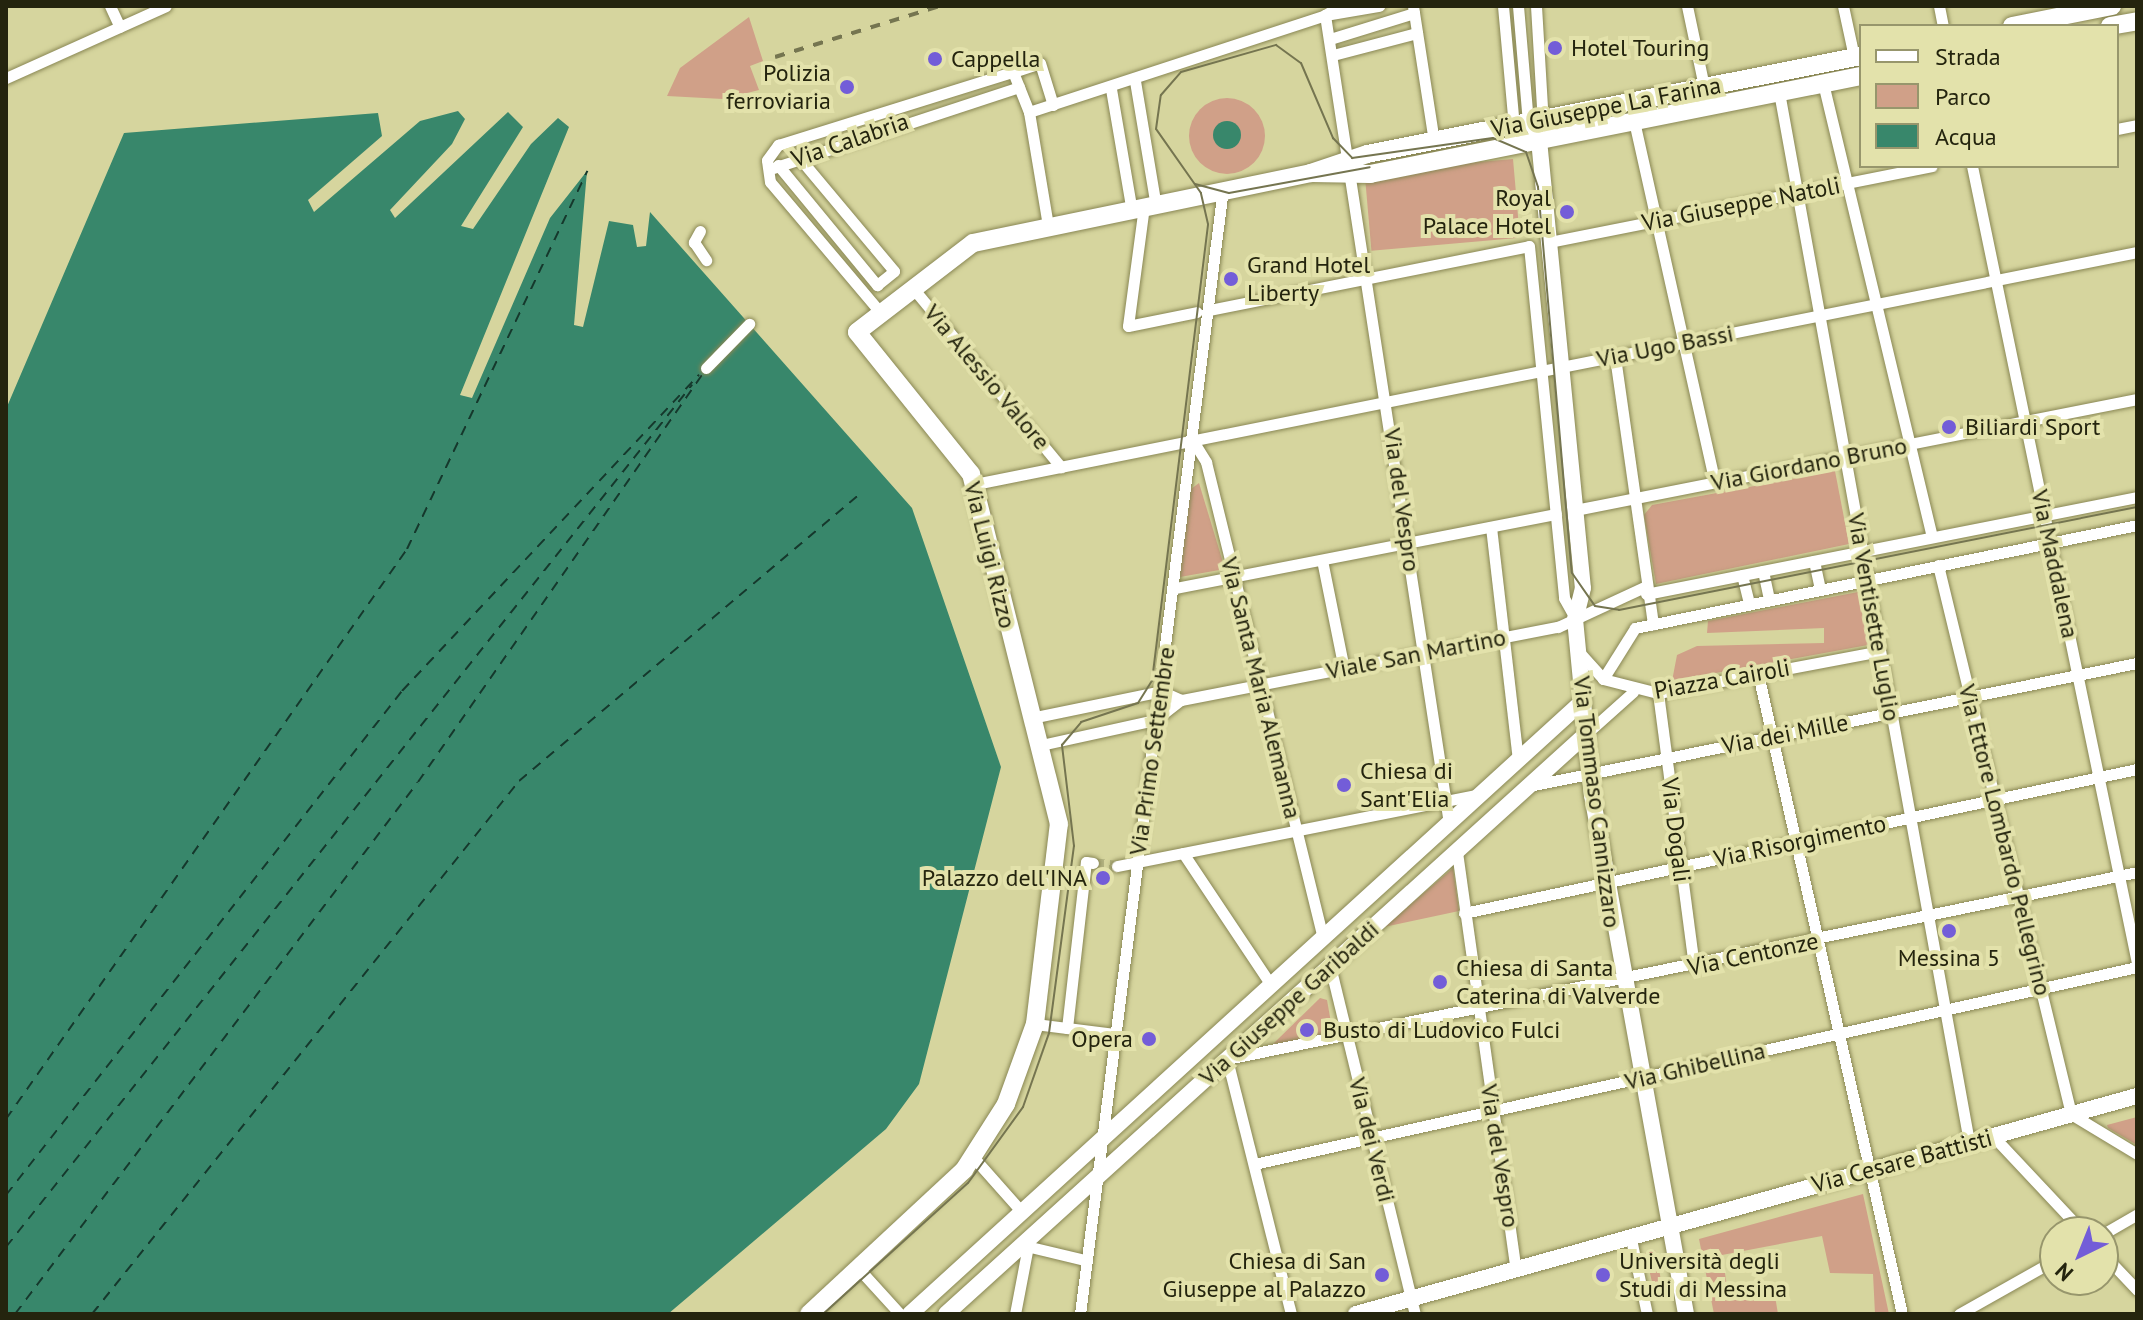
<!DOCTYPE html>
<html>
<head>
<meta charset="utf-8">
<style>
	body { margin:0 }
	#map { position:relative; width:2143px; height:1320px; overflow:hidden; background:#d6d59e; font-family:"PT Sans",sans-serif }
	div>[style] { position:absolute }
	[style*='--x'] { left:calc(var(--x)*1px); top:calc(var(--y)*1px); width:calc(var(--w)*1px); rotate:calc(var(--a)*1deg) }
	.green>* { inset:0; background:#d0a088; transform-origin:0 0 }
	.round { border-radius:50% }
	.water>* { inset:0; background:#38876b }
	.ferry>* { height:2px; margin-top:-1px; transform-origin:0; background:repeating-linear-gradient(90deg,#15382c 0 10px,transparent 0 18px) }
	.street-tunnel>* { height:11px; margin-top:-5.5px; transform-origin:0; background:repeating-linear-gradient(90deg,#b2b281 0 11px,transparent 0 16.5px) }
	.roads { filter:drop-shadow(0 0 2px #898754) drop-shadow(0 0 2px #898754) }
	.street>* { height:11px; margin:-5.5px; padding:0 5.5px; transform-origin:5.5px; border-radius:5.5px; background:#fff }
	.secondary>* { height:16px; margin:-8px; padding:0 8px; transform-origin:8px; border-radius:8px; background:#fff }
	.primary>* { height:18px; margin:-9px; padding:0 9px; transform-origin:9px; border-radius:9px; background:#fff }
	.tram>* { height:2px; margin:-1px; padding:0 1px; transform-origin:1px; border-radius:1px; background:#757550 }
	.rail>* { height:4px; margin-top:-2px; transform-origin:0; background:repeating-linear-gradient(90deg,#757550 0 10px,transparent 0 20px) }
	.dots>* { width:22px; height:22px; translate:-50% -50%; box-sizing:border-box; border:4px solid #e3e2ab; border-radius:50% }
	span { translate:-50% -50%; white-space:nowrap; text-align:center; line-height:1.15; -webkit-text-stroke:8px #e3e2ab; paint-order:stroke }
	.poi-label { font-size:24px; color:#24240e }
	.left { translate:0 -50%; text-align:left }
	.right { translate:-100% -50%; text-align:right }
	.street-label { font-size:24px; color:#24240e }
	.frame { position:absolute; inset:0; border:8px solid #24240e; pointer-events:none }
	.legend { position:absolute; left:1859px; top:24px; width:260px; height:144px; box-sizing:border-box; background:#e3e2ab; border:2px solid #97966c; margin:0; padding:10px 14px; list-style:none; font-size:24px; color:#24240e }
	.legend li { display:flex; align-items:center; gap:16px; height:40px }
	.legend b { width:40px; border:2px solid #97966c }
	.north { position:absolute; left:2039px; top:1216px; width:80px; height:80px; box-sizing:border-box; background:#e3e2ab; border:2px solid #97966c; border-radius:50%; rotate:223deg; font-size:22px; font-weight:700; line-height:32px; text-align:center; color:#24240e }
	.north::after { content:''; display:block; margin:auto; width:28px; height:36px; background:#735dd8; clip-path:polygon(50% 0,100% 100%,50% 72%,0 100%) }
</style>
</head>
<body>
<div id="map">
	<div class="green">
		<div style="clip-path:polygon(749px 17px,763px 61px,750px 66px,759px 90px,723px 99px,667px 96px,680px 68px)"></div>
		<div class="round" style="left:1189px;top:98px;width:76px;height:76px"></div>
		<div style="left:1513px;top:159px;width:79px;height:149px;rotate:85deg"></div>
		<div style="clip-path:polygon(1835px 471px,1849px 544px,1656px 584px,1644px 515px,1652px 505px)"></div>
		<div style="clip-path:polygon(1199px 483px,1225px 569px,1180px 577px,1191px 489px)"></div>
		<div style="clip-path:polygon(1858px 592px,1868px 645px,1672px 681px,1677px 655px,1697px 646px,1824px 643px,1824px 628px,1707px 633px,1708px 621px)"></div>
		<div style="clip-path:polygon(1453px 868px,1459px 911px,1384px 927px)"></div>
		<div style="clip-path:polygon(1320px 998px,1327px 1000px,1333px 1034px,1273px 1044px)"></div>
		<div style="clip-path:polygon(2137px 1117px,2137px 1145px,2108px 1128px,2107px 1125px)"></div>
		<div style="clip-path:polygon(1863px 1194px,1889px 1314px,1875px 1314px,1873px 1274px,1830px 1273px,1822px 1236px,1722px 1255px,1728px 1292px,1773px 1284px,1778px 1314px,1714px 1314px,1699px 1239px)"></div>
		<div style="clip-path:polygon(1655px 1250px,1663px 1290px,1655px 1294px,1645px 1253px)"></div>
	</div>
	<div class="water">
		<div style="clip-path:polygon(458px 111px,465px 119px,452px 144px,390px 210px,395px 218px,508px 112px,523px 127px,461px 226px,473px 229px,531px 144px,558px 118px,569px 127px,460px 395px,472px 398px,550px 218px,587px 171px,574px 325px,583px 327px,609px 221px,633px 225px,637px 247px,646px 246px,650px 212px,912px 508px,1001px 767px,919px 1084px,886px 1129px,668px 1314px,6px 1314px,6px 409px,124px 133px,378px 113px,382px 136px,308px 200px,314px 212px,420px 121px)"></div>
		<div class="round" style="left:1213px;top:121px;width:28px;height:28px"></div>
	</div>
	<div class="ferry">
		<div style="--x:6;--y:1119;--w:697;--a:-54.87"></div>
		<div style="--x:407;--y:549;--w:419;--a:-64.5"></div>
		<div style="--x:6;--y:1195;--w:641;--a:-51.84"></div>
		<div style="--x:402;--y:691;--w:434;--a:-46.8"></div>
		<div style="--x:6;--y:1247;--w:1102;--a:-51.49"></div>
		<div style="--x:15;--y:1314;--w:667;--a:-52.86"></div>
		<div style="--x:418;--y:782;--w:499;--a:-55.1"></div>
		<div style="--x:92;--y:1314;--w:683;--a:-51.3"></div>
		<div style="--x:519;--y:781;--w:442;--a:-40.1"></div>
	</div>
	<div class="street-tunnel">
		<div style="--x:1093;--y:863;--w:24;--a:7"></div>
	</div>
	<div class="roads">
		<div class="street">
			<div style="--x:110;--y:6;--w:23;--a:65"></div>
			<div style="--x:1413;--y:6;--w:137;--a:81.2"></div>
			<div style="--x:1503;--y:6;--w:121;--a:84.8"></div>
			<div style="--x:1518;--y:6;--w:117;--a:85.1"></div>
			<div style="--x:1528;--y:123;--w:20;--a:57"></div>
			<div style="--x:1536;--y:6;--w:118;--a:86.6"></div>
			<div style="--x:1687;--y:6;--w:83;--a:78.1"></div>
			<div style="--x:1843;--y:6;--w:52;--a:77.8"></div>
			<div style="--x:1939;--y:6;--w:20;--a:79"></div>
			<div style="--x:1325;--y:15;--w:817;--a:81.28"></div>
			<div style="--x:1325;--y:15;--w:17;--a:-31"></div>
			<div style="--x:1330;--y:39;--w:88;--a:-17.2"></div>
			<div style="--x:1333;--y:55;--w:87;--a:-14.7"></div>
			<div style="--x:1013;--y:72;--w:28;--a:-18"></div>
			<div style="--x:1040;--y:63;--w:44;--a:72.8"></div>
			<div style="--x:6;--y:78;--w:175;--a:-24.2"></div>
			<div style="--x:1135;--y:81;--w:122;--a:80.5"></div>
			<div style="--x:1823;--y:83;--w:467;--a:76.5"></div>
			<div style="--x:1111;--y:89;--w:119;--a:80.3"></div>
			<div style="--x:1779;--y:92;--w:1067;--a:79.74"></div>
			<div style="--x:1029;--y:112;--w:311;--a:-18.1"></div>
			<div style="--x:1325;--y:15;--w:55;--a:-9.5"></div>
			<div style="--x:1634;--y:121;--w:370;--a:77.4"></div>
			<div style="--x:2117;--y:129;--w:20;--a:-11"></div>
			<div style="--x:778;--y:165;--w:156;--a:50.5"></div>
			<div style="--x:877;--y:285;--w:22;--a:-39"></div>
			<div style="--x:894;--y:271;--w:151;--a:-129.9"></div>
			<div style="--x:1972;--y:166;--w:814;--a:78.3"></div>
			<div style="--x:773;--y:168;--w:259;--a:-18.2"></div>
			<div style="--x:1144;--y:206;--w:121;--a:97.6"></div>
			<div style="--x:1128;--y:326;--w:70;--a:-11.5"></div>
			<div style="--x:700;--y:231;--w:13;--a:119"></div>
			<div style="--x:694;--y:242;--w:22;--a:56"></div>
			<div style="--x:1549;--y:242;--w:390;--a:-11.2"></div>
			<div style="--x:912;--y:287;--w:234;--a:50.4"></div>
			<div style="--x:1209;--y:310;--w:326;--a:-11.3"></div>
			<div style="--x:1529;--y:246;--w:354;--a:84.3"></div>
			<div style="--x:1564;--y:598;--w:23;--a:61"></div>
			<div style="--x:880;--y:312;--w:170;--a:-130.2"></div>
			<div style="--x:770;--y:182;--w:22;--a:-98"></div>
			<div style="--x:767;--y:160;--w:19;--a:-54"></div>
			<div style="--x:778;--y:145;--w:246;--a:-17.3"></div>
			<div style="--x:1013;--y:72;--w:43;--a:68.2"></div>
			<div style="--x:1029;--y:112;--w:116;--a:80.5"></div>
			<div style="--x:1615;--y:357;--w:270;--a:81.9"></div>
			<div style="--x:706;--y:368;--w:62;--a:-45.7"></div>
			<div style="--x:1193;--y:441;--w:25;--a:58"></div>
			<div style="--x:1206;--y:462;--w:490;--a:76.2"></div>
			<div style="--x:975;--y:484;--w:1185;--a:-11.29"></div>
			<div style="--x:1575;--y:510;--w:573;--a:-11.17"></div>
			<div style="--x:1491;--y:527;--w:235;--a:83.4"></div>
			<div style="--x:1322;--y:560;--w:111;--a:78.6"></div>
			<div style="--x:1814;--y:561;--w:29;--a:78"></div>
			<div style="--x:1938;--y:565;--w:565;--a:76.38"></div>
			<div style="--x:2071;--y:1114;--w:77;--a:31.2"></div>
			<div style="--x:1763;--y:571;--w:30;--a:78"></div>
			<div style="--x:1742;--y:575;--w:30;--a:76"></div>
			<div style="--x:1175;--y:588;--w:388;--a:-11"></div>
			<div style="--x:1646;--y:594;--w:500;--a:-11.18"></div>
			<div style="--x:1579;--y:652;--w:36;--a:48"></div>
			<div style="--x:1603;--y:679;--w:57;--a:14.3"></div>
			<div style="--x:1658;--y:693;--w:226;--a:-10.7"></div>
			<div style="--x:1758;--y:674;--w:656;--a:77.32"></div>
			<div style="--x:1603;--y:679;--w:60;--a:-57.9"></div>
			<div style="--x:1635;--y:628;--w:512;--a:-11.59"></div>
			<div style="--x:1658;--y:693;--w:275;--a:82.5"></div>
			<div style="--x:1031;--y:718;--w:133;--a:-11.7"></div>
			<div style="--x:1161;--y:691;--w:22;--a:24"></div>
			<div style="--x:1586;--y:734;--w:63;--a:-41.8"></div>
			<div style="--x:1041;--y:745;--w:117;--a:-12.4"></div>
			<div style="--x:1155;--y:720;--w:33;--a:-38"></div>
			<div style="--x:1181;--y:700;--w:384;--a:-11"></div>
			<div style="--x:1558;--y:627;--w:95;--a:-24.9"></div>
			<div style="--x:1529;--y:786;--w:620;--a:-11.44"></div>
			<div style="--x:1457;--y:852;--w:422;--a:82"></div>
			<div style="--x:1183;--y:853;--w:159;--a:56.3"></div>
			<div style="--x:1117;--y:866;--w:366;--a:-11.2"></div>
			<div style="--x:1464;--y:913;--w:688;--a:-12.08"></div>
			<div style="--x:1330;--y:966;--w:358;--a:76.3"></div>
			<div style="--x:1035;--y:1024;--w:80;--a:7.2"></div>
			<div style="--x:1067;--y:1028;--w:167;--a:-83.5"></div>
			<div style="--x:1086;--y:862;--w:7;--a:8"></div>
			<div style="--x:1993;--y:1136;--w:132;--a:46.8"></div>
			<div style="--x:974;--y:1158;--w:72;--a:48.4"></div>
			<div style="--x:1254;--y:1164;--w:905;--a:-12.58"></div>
			<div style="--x:2103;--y:1234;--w:39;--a:-30"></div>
			<div style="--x:1631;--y:1239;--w:77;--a:78"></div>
			<div style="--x:1022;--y:1245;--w:65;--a:13.4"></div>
			<div style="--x:2103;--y:1254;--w:50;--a:46.6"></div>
			<div style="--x:859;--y:1269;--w:61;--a:47.7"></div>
			<div style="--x:1015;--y:1314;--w:64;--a:-79.2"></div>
			<div style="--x:1080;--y:1314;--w:1134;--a:-82.76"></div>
			<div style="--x:1291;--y:1314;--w:263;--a:-104.1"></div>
			<div style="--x:1227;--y:1059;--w:929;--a:-11.61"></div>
			<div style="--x:1959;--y:1314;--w:110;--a:-29.4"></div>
		</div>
		<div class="secondary">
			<div style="--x:1539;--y:140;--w:450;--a:84.4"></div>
			<div style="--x:1583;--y:588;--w:32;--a:104"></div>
			<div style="--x:1575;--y:619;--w:177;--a:84.5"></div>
			<div style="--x:1592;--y:795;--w:527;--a:79.73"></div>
			<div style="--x:910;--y:1314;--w:910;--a:-42.33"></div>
			<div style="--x:946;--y:1314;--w:864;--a:-42.18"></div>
			<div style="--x:1356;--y:1314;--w:811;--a:-15.6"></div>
		</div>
		<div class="primary">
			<div style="--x:2012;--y:26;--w:102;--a:-11.3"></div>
			<div style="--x:2110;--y:26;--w:27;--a:-10"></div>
			<div style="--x:1311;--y:173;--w:59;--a:1"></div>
			<div style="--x:1370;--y:174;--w:501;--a:-11.29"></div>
			<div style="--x:809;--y:1314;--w:212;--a:-42.9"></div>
			<div style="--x:964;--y:1170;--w:78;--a:-57.5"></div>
			<div style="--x:1006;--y:1104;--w:85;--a:-70.1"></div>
			<div style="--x:1035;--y:1024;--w:201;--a:-83.2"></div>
			<div style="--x:1059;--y:824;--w:361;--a:-104.1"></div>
			<div style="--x:971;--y:474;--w:182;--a:-128.8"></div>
			<div style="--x:857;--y:332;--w:146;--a:-37.5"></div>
			<div style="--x:973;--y:243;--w:345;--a:-11.7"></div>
			<div style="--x:1311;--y:173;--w:59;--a:-18.7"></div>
			<div style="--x:1367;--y:154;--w:504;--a:-11.22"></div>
		</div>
	</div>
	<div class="tram">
		<div style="--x:1195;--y:184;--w:35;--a:15"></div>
		<div style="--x:1229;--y:193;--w:143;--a:-10.4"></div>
		<div style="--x:823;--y:1314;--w:195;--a:-42.1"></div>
		<div style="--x:968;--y:1183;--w:94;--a:-54.1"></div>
		<div style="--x:1023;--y:1107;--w:78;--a:-70.6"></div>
		<div style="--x:1049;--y:1033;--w:189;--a:-82.4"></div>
		<div style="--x:1074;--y:846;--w:102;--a:-96.8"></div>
		<div style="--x:1062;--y:745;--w:30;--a:-50"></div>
		<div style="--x:1081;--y:722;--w:60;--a:-18.4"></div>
		<div style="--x:1138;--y:703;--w:26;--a:-58"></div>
		<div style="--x:1152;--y:681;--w:460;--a:-83"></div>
		<div style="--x:1208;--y:224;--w:32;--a:-103"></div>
		<div style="--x:1201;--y:193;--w:78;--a:-125.1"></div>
		<div style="--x:1156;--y:129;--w:34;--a:-82"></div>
		<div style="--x:1161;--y:95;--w:30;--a:-49"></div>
		<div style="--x:1181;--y:72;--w:99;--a:-15.9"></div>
		<div style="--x:1276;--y:45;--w:31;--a:36"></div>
		<div style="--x:1301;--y:63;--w:82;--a:66.9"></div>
		<div style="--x:1333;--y:138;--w:28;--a:46"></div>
		<div style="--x:1352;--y:158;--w:142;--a:-8.1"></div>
		<div style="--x:1493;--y:138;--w:36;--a:23"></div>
		<div style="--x:1526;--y:152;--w:37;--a:71"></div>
		<div style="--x:1538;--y:187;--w:387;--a:85"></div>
		<div style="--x:1572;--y:573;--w:40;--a:55.1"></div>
		<div style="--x:1595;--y:606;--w:24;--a:9"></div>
		<div style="--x:1619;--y:610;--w:528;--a:-11.25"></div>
	</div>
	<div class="rail">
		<div style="--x:775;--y:57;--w:173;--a:-17.2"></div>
	</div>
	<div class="dots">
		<div style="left:1555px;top:48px;background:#735dd8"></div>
		<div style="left:935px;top:59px;background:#735dd8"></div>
		<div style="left:847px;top:87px;background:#735dd8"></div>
		<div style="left:1567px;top:212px;background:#735dd8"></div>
		<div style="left:1231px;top:279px;background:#735dd8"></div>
		<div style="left:1949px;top:427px;background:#735dd8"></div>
		<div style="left:1344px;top:785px;background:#735dd8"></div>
		<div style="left:1103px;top:878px;background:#735dd8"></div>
		<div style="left:1949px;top:931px;background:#735dd8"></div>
		<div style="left:1440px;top:982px;background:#735dd8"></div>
		<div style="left:1307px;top:1030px;background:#735dd8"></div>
		<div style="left:1149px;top:1039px;background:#735dd8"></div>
		<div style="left:1382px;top:1275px;background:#735dd8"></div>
		<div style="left:1603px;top:1275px;background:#735dd8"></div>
	</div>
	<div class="poi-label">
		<span class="left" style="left:1571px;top:48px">Hotel Touring</span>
		<span class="left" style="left:951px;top:59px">Cappella</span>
		<span class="right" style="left:831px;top:87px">Polizia<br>ferroviaria</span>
		<span class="right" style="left:1551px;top:212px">Royal<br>Palace Hotel</span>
		<span class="left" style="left:1247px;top:279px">Grand Hotel<br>Liberty</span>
		<span class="left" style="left:1965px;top:427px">Biliardi Sport</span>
		<span class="left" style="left:1360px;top:785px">Chiesa di<br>Sant'Elia</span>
		<span class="right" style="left:1087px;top:878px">Palazzo dell'INA</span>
		<span style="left:1949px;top:958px">Messina 5</span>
		<span class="left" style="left:1456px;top:982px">Chiesa di Santa<br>Caterina di Valverde</span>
		<span class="left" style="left:1323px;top:1030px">Busto di Ludovico Fulci</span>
		<span class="right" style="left:1133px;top:1039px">Opera</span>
		<span class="right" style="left:1366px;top:1275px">Chiesa di San<br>Giuseppe al Palazzo</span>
		<span class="left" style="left:1619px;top:1275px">Università degli<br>Studi di Messina</span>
	</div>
	<div class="street-label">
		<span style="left:1606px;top:107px;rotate:-11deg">Via Giuseppe La Farina</span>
		<span style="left:850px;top:140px;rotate:-19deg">Via Calabria</span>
		<span style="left:1741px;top:204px;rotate:-11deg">Via Giuseppe Natoli</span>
		<span style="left:1665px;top:346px;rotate:-11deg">Via Ugo Bassi</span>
		<span style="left:987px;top:377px;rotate:50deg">Via Alessio Valore</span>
		<span style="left:1809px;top:464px;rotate:-11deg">Via Giordano Bruno</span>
		<span style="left:1402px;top:500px;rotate:82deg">Via del Vespro</span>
		<span style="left:990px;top:555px;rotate:76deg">Via Luigi Rizzo</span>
		<span style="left:2055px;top:564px;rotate:78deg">Via Maddalena</span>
		<span style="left:1874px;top:617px;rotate:80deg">Via Ventisette Luglio</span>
		<span style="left:1416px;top:654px;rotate:-11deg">Viale San Martino</span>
		<span style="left:1722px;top:679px;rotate:-10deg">Piazza Cairoli</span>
		<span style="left:1261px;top:688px;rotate:76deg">Via Santa Maria Alemanna</span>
		<span style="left:1785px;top:734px;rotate:-11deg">Via dei Mille</span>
		<span style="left:1152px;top:751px;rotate:-82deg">Via Primo Settembre</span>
		<span style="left:1597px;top:802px;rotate:83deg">Via Tommaso Cannizzaro</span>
		<span style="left:1676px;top:830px;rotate:83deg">Via Dogali</span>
		<span style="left:2005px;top:840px;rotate:76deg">Via Ettore Lombardo Pellegrino</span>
		<span style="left:1800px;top:841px;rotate:-12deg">Via Risorgimento</span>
		<span style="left:1753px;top:954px;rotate:-12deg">Via Centonze</span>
		<span style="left:1289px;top:1003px;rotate:-42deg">Via Giuseppe Garibaldi</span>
		<span style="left:1695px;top:1066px;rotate:-13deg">Via Ghibellina</span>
		<span style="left:1372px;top:1140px;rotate:76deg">Via dei Verdi</span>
		<span style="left:1500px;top:1156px;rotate:81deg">Via del Vespro</span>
		<span style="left:1902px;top:1161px;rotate:-15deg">Via Cesare Battisti</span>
	</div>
	<div class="frame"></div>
	<ul class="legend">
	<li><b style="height:10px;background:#fff"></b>Strada</li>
	<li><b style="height:22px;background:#d0a088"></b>Parco</li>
	<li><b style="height:22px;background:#38876b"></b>Acqua</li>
	</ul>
	<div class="north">N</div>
</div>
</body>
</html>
